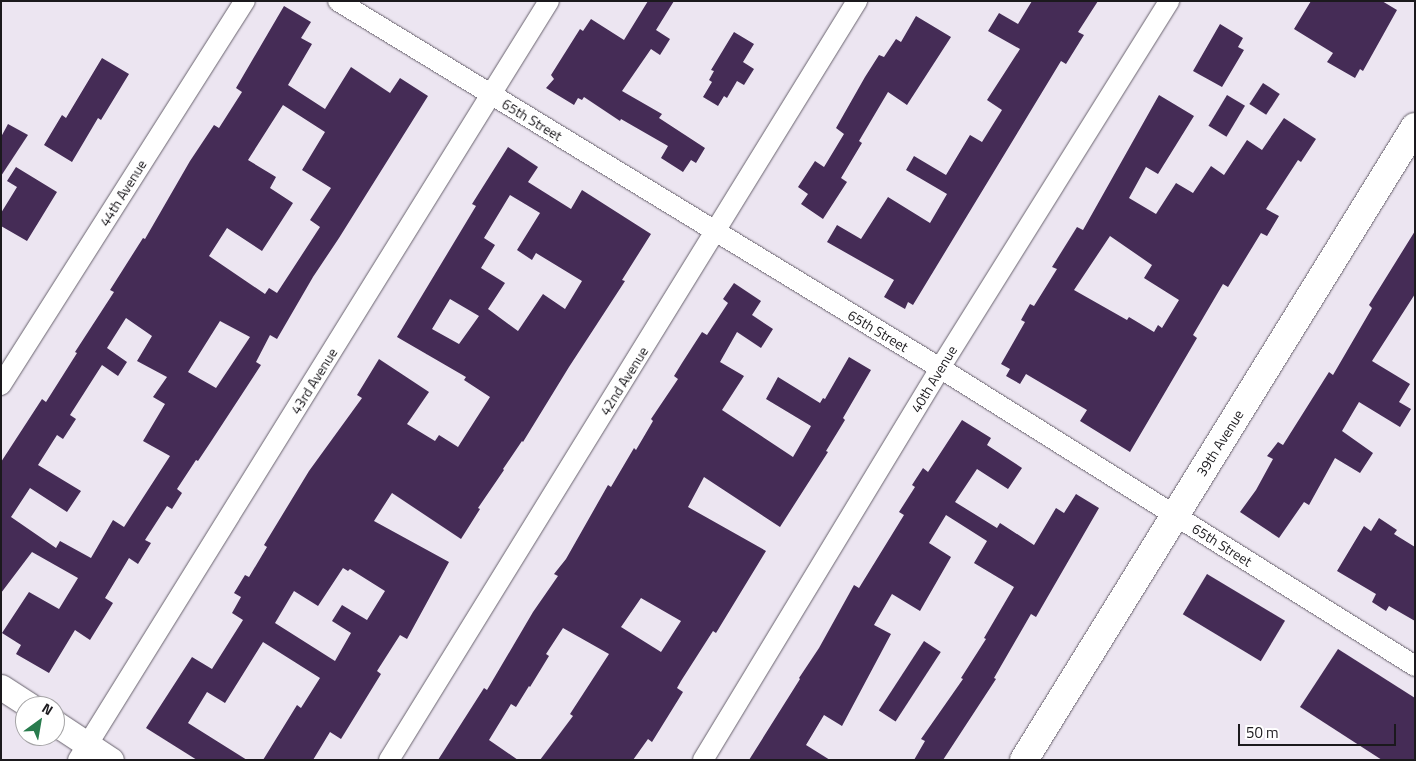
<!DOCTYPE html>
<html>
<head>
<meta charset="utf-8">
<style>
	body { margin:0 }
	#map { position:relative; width:1416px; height:761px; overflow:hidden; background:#ece5f1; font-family:"Titillium Web",sans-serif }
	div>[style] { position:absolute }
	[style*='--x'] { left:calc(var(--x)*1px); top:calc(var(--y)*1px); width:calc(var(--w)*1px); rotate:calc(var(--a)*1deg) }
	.building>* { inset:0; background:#452c56; transform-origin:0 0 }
	.roads { filter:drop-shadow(0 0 1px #68626d) drop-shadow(0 0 1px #68626d) }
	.minor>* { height:20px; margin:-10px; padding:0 10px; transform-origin:10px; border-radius:10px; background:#fff }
	.tertiary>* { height:25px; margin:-12.5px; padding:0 12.5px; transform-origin:12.5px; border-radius:12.5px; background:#fff }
	.secondary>* { height:28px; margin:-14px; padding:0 14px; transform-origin:14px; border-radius:14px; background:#fff }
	span { translate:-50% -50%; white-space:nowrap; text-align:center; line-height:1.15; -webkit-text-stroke:5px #fff; paint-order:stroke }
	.street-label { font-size:14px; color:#1b191d }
	.frame { position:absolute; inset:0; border:2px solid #1b191d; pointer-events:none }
	.north { position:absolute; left:15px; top:696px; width:50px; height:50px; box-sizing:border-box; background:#fff; border:1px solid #a4a3a5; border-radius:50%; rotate:32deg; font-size:14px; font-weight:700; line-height:20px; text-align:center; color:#1b191d }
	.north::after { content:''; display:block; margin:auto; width:18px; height:22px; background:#287b4d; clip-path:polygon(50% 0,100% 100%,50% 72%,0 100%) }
	.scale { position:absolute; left:1238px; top:724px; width:158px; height:22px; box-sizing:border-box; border:2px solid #1b191d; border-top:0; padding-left:6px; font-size:15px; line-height:18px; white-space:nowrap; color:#1b191d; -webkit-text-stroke:4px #fff; paint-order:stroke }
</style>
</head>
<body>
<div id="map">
	<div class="building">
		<div style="clip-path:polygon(648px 1px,674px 1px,656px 30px,670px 39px,660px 55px,651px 49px,622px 91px,662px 114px,659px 118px,705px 148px,696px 163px,691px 160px,683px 172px,661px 158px,668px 146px,621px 119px,620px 121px,584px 97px,582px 100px,578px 98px,574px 105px,546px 88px,554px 79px,551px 75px,580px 29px,583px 31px,591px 19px,624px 40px)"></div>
		<div style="clip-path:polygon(1032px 1px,1098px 1px,1078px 32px,1084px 35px,1066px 64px,1061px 61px,913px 305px,908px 302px,905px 309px,884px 297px,894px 280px,827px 242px,837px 225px,861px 239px,888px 197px,930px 223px,947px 194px,906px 170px,914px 156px,946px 175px,970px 135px,982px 142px,1002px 110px,987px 100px,1020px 49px,988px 31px,999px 13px,1018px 24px)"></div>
		<div style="clip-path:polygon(1311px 1px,1382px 1px,1397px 10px,1363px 71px,1360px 69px,1355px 78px,1327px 62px,1333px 53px,1294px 29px)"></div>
		<div style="clip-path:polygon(evenodd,284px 6px,311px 22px,301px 38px,312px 44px,288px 85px,325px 109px,351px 67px,390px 93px,400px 78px,428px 96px,339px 238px,313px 277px,277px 339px,270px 335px,256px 362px,261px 365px,212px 440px,198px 461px,196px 460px,177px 489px,182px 493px,172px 509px,167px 506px,145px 540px,151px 543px,138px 564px,129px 558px,105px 598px,113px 603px,90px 640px,75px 630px,49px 673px,16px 654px,21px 645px,2px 633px,29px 592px,59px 609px,78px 578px,32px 552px,1px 593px,1px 462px,42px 399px,46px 402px,77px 353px,75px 352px,114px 292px,110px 290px,143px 238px,145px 239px,190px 161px,214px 125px,219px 128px,242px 92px,236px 88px,284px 6px,283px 105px,325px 132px,302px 170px,331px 188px,310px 220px,320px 227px,277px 293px,269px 288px,265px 294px,209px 256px,227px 228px,262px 251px,293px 203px,270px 188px,276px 177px,248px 160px,283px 105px,284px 6px,126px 318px,152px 336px,137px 361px,167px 377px,153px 397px,165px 404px,143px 441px,170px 456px,124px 527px,113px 520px,91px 558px,60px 541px,56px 548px,11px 517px,30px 488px,67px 512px,81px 491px,38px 465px,57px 435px,63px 439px,76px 419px,70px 415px,102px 365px,118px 376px,127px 362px,107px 348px,126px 318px,284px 6px,220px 321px,250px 337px,216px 388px,188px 372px,220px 321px)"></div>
		<div style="clip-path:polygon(916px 16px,951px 37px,907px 105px,888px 92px,859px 141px,862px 143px,841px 178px,847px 182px,823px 219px,801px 204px,808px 194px,798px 187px,815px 161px,824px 167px,844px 134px,836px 128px,865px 77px,879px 55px,884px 57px,896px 39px,901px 42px)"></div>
		<div style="clip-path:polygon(1220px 24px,1243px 38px,1238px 47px,1244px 50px,1222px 87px,1193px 71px)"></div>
		<div style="clip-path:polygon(734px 32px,754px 44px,743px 62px,754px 69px,744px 85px,737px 81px,727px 98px,724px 96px,718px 106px,703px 97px,712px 82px,709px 80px,714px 71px,711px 70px)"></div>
		<div style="clip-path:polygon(102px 58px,129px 74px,101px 120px,98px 118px,72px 162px,44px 145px,62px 115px,66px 118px)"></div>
		<div style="left:1263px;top:83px;width:20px;height:25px;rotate:33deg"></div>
		<div style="clip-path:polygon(evenodd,1159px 95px,1194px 116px,1158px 174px,1146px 167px,1129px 198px,1156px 214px,1176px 183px,1193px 193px,1211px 166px,1224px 175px,1247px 140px,1262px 150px,1284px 118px,1316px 139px,1301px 162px,1298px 160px,1266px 209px,1279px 216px,1267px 236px,1261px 233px,1228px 287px,1223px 284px,1193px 335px,1197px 338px,1130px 452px,1080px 421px,1087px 410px,1026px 374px,1020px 384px,1006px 376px,1010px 369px,1001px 364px,1025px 322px,1021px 320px,1030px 304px,1034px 306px,1057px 269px,1052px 267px,1077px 227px,1083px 230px,1159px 95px,1110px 236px,1152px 265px,1144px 278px,1179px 300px,1162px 328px,1158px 325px,1154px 332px,1129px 317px,1127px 320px,1074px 290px,1110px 236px)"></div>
		<div style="left:1227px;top:95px;width:21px;height:36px;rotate:31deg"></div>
		<div style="clip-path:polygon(8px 124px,28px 135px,1px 176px,1px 137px)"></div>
		<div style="clip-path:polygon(evenodd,508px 147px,538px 167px,528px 182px,571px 209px,582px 190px,651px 234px,622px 280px,625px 281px,569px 367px,523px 442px,522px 441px,503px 469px,504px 470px,478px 508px,480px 509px,461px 539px,392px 493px,374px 521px,449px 562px,407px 639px,400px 635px,377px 671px,381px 674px,341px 739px,330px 732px,313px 760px,263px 760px,297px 705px,301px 708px,320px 678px,263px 642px,225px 703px,207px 692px,188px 723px,247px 760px,197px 760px,146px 728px,192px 657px,212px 669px,243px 620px,232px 613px,241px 597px,234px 593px,245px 575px,249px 577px,267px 547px,264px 545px,309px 471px,362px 398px,357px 395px,379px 359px,429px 392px,407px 424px,435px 441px,439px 435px,458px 447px,490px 397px,464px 380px,466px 377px,397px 337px,476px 206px,472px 204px,508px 147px,510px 195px,540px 213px,517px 250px,532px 260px,536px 253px,582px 281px,565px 309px,543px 294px,518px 331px,488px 309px,505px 283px,481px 268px,495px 245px,484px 238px,510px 195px,508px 147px,450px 299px,479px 316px,459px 344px,432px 329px,450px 299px,508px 147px,343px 568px,348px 571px,350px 569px,385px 591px,367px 620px,342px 605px,332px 621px,351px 633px,335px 661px,275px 623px,294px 591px,318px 606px,343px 568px)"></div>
		<div style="clip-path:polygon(16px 167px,57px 192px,27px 241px,1px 226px,1px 213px,17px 187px,7px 181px)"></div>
		<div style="clip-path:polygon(1415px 231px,1415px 294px,1372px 361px,1410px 384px,1399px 402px,1411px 409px,1400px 427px,1359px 402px,1342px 431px,1373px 453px,1360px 473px,1335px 458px,1309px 505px,1304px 502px,1279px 538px,1240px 512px,1256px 490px,1273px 459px,1267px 456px,1278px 442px,1283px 445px,1329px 372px,1333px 375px,1372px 308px,1369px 305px)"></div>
		<div style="clip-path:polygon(evenodd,734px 283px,761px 301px,752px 315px,773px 329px,761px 348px,737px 332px,720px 362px,744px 376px,722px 410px,793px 457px,811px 426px,766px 399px,778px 377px,820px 403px,823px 398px,825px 399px,849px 357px,871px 370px,843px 418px,845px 420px,826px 451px,828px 452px,780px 527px,704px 477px,688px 507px,766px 551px,716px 633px,713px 631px,681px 681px,677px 688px,683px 692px,652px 742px,648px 739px,633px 760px,540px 760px,573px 716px,570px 714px,609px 654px,563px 628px,546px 654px,549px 656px,530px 687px,529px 686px,516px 707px,511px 704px,489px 740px,518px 760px,438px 760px,484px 688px,487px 690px,533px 612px,558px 576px,554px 574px,566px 559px,608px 485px,611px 487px,634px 448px,636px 450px,653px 421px,651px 419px,678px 379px,674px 376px,682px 363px,702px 332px,707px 335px,728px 303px,723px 299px,734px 283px,641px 598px,681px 621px,661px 652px,621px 627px,641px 598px)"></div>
		<div style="clip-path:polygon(962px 420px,991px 438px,987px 445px,1022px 468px,1008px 489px,977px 469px,955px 502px,997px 528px,1000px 523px,1034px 545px,1056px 508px,1064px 513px,1076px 494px,1099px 508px,1036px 617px,1031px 614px,994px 678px,996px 679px,943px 760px,914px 760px,925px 741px,921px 739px,963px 679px,961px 678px,986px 639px,984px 638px,1014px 587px,974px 563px,987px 541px,946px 515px,929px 543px,951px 557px,920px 611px,892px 594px,874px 625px,891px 634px,842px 726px,824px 715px,806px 745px,830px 760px,749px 760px,800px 679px,799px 678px,819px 648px,854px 585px,859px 588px,904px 515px,899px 512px,915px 487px,912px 485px,923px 468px,928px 472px)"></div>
		<div style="clip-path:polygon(1379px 518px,1397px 530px,1394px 534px,1415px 547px,1415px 621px,1389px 606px,1386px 611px,1372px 602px,1376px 594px,1337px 571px,1364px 526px,1371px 531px)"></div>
		<div style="left:1207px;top:574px;width:91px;height:47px;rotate:31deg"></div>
		<div style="left:924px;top:641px;width:20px;height:83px;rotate:33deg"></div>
		<div style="clip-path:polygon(1338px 649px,1415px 698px,1415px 760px,1382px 760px,1300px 707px)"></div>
	</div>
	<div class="roads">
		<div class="minor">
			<div style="--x:338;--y:1;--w:705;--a:31.37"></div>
			<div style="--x:940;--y:368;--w:561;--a:32.1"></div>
			<div style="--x:1;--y:385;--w:455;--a:-57.6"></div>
			<div style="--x:78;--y:760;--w:893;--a:-58.18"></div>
			<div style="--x:389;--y:760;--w:892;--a:-58.34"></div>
			<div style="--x:703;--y:760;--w:458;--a:-58.8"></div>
			<div style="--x:940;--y:368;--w:433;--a:-58"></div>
		</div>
		<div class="tertiary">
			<div style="--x:1;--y:687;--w:35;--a:33"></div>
			<div style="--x:55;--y:723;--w:67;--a:33.5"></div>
		</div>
		<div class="secondary">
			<div style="--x:1024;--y:760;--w:744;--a:-58.3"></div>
		</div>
	</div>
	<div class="street-label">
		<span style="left:532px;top:120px;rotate:31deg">65th Street</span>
		<span style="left:123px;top:193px;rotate:-58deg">44th Avenue</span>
		<span style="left:878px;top:331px;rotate:31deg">65th Street</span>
		<span style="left:934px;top:379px;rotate:-59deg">40th Avenue</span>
		<span style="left:314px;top:381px;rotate:-58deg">43rd Avenue</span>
		<span style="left:624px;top:381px;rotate:-58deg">42nd Avenue</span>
		<span style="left:1220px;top:443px;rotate:-58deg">39th Avenue</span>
		<span style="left:1222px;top:545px;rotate:32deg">65th Street</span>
	</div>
	<div class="frame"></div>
	<div class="north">N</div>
	<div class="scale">50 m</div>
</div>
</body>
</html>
